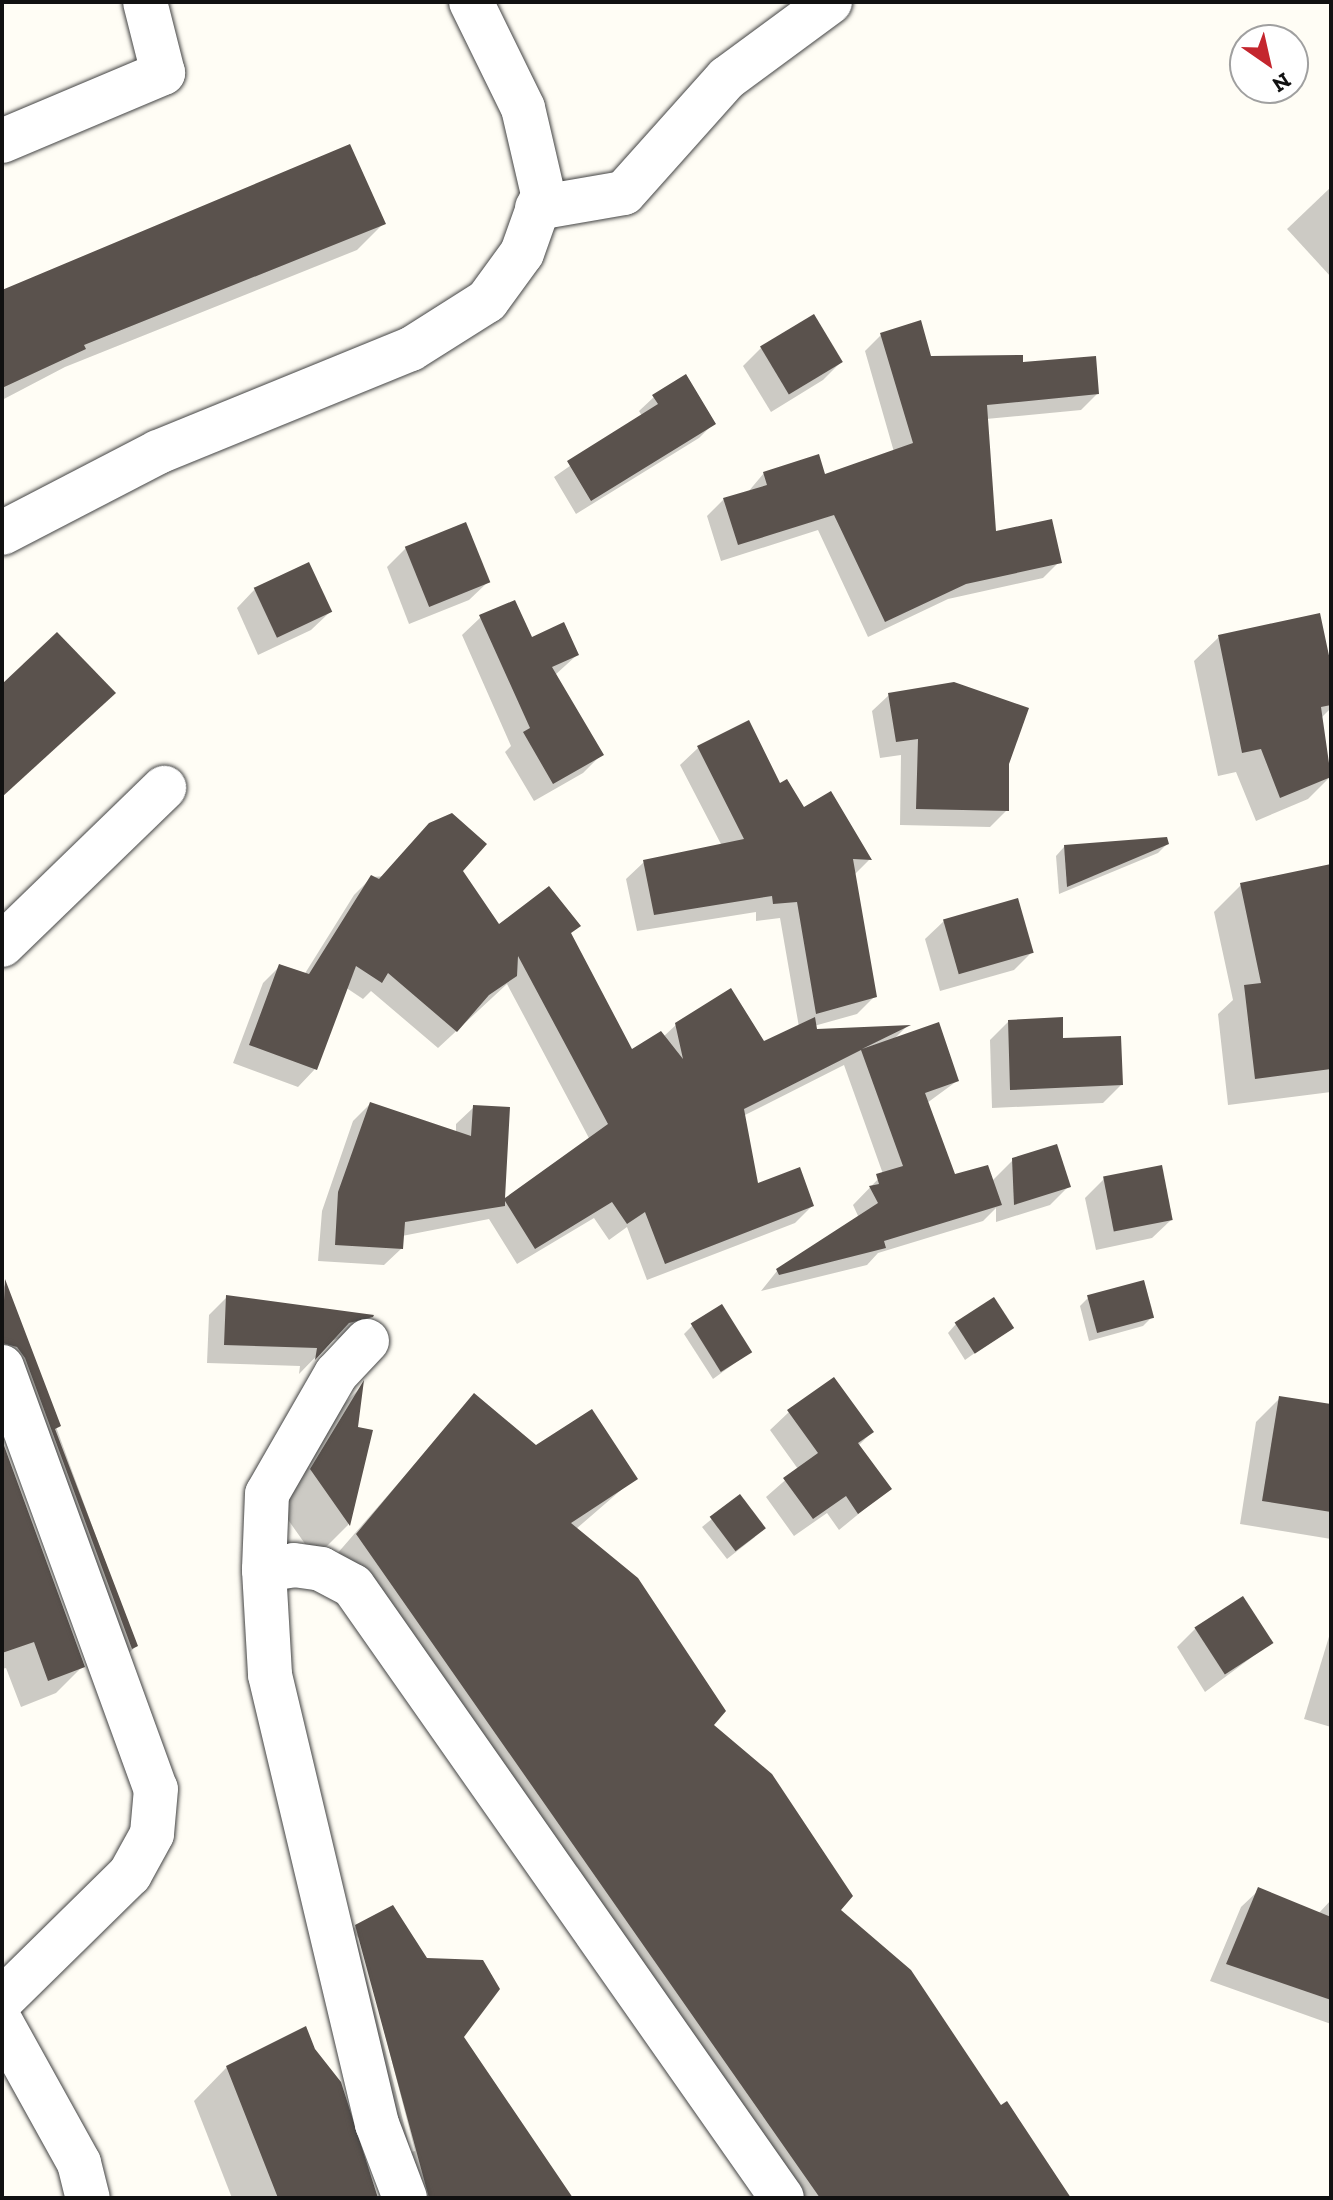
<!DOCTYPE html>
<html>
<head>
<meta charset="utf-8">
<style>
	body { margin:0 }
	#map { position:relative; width:1333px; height:2200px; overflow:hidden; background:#fffdf5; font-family:"Zilla Slab",serif }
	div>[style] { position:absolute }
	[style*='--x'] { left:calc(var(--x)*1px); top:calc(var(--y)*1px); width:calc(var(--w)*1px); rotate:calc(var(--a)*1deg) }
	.shadow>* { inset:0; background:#0003 }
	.building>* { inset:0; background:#5a524d; transform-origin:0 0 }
	.roads { filter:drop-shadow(0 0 2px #444) drop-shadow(0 0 2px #444) }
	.minor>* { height:44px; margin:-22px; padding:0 22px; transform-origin:22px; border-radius:22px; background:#fff }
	span { translate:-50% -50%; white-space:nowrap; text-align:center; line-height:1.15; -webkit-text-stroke:8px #fff; paint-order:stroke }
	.frame { position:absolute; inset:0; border:4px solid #111; pointer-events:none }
	.north { position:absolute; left:1229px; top:24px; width:80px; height:80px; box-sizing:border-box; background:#fff; border:2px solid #a0a0a0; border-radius:50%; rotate:146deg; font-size:22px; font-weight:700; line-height:32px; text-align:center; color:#111 }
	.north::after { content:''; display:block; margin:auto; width:28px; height:36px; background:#c4262e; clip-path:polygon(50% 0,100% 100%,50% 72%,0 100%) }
</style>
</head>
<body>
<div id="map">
	<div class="shadow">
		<div style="clip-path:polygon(349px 146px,384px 223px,357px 250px,65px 367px,2px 400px,2px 292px)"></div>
		<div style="clip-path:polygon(1331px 187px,1331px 277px,1287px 229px)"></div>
		<div style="clip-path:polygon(881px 335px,930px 358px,1021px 365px,1097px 394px,1081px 410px,986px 419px,994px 534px,1059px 562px,1043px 578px,948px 599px,868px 637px,818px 530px,721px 561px,707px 516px,724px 499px,748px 492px,764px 473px,824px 477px,894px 452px,865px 351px)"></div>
		<div style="clip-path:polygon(761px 348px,841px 362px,823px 380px,771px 412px,743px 366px)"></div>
		<div style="clip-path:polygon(654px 397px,714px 423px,699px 438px,576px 514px,554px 477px,642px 416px,639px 411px)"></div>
		<div style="clip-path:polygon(406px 548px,488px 582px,469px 600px,409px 624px,387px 567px)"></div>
		<div style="clip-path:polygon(255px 589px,330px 612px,311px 630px,258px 655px,237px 608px)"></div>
		<div style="clip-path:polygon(481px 617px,577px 655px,555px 675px,602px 754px,583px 773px,534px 801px,505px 752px,511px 746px,462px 635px)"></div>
		<div style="clip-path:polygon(1219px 637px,1331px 674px,1331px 708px,1321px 718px,1318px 741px,1331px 776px,1308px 799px,1256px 821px,1236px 772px,1218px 776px,1194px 661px)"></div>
		<div style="clip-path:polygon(889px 695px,1007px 810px,990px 827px,900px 825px,901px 755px,880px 758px,872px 711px)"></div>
		<div style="clip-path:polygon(748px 723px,779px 786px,803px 810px,830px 794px,869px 860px,854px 875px,875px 996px,857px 1014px,814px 1026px,815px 1031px,906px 1027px,893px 1040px,957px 1081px,927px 1103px,954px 1177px,992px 1181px,1013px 1160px,1069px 1186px,1050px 1205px,996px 1222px,996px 1208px,983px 1221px,878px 1253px,867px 1265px,761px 1291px,777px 1271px,859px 1218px,853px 1205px,883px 1174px,844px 1065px,743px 1116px,757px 1186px,812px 1206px,795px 1223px,647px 1280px,627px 1227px,609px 1240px,594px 1218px,517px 1264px,489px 1219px,402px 1236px,402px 1248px,384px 1265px,318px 1261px,322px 1211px,353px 1121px,370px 1104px,456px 1133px,456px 1124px,474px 1107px,503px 1202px,590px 1140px,507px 984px,438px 1048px,371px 991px,363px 999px,345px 987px,315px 1069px,298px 1087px,233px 1063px,263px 983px,280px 966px,304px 975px,354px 895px,372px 877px,461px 871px,498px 927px,569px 935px,632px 1052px,663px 1037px,677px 1024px,763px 1044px,799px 1027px,780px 918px,756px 921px,756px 912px,637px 931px,626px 879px,644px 862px,722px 846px,680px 765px,698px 748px)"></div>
		<div style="clip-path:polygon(1167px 844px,1158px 853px,1059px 894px,1056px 856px,1064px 847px)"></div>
		<div style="clip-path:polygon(1331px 866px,1331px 1092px,1228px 1105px,1218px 1014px,1233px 1000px,1214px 912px,1241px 885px)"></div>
		<div style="clip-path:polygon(944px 921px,1032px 952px,1014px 970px,940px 991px,925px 939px)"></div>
		<div style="clip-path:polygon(1008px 1022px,1061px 1040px,1121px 1085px,1103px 1103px,992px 1108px,990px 1040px)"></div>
		<div style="clip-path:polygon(1104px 1179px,1171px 1220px,1152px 1238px,1096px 1250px,1085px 1198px)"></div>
		<div style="clip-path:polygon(2px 1279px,136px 1646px,109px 1673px,2px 1394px)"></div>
		<div style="clip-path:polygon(227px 1297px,369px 1317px,353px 1333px,331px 1341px,299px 1374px,300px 1366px,207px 1363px,209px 1315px)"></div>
		<div style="clip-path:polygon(1088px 1298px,1152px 1317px,1143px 1326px,1089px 1341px,1080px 1306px)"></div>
		<div style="clip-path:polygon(956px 1324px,1011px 1327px,965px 1360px,948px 1333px)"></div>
		<div style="clip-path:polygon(693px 1325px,750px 1352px,713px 1379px,684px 1334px)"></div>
		<div style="clip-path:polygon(362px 1386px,356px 1428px,370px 1432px,348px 1525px,315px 1558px,277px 1504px,331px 1417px)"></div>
		<div style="clip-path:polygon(474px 1396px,536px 1448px,635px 1478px,576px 1529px,838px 1910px,1069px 2198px,762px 2198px,323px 1570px)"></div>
		<div style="clip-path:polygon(1280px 1398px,1331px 1406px,1331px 1539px,1240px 1524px,1256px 1422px)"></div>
		<div style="clip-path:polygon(789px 1412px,872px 1432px,858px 1446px,889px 1489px,839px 1530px,827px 1513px,794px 1536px,766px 1497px,798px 1469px,770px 1430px)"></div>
		<div style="clip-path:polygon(2px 1446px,83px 1666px,56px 1693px,21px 1707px,6px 1668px,2px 1669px)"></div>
		<div style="clip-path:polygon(739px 1497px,755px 1537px,727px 1559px,702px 1527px)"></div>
		<div style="clip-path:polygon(1195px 1629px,1271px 1643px,1205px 1692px,1177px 1647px)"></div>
		<div style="clip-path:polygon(1331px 1630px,1331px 1727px,1304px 1719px)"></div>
		<div style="clip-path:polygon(1259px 1890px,1318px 1914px,1331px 1900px,1331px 2024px,1210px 1981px,1241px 1907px)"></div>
		<div style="clip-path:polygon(evenodd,356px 1926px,461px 2037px,570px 2198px,386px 2198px,323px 1960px,356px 1926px,356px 1935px,361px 1941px,415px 2151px,411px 2152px,356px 1935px)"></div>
		<div style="clip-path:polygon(227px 2067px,377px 2198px,232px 2198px,194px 2101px)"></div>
	</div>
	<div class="building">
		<div style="clip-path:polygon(350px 144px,386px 224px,84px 345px,86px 349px,2px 388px,2px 290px)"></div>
		<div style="left:814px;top:314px;width:56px;height:63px;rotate:59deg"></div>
		<div style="clip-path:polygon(921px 320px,931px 356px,1023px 355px,1023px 362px,1096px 356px,1099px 394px,987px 405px,996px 531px,1052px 519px,1062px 563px,966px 584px,885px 622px,834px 515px,738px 545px,723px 498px,767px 485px,763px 472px,819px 454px,825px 474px,913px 443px,880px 333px)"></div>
		<div style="clip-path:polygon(686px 374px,716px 424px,591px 501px,567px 461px,658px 404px,652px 395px)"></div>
		<div style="left:466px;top:522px;width:65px;height:66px;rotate:68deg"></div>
		<div style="left:309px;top:562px;width:55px;height:61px;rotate:65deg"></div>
		<div style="clip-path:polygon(515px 600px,532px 637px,564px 622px,579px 655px,552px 667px,604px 755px,553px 784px,523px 732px,530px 728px,479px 615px)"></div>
		<div style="clip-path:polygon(1320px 613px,1331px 665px,1331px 705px,1321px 707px,1331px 777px,1280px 798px,1261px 749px,1242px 753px,1218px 635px)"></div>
		<div style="clip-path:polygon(57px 632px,116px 693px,2px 797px,2px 684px)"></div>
		<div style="clip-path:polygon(954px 682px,1029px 708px,1009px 764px,1009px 811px,916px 809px,918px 739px,896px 742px,888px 693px)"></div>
		<div style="clip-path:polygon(749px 720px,780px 783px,787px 779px,804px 807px,831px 791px,872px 860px,853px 859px,877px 997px,816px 1014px,797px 902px,773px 904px,772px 896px,654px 915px,643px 860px,744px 839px,697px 746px)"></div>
		<div style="clip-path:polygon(452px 813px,487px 844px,463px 871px,499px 924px,549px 886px,581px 926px,571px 933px,632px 1049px,661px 1031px,683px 1059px,675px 1023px,731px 988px,764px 1041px,815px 1017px,817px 1029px,911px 1025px,862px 1049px,939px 1022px,959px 1081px,925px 1093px,955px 1174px,988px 1165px,1002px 1205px,884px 1241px,886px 1248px,779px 1275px,776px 1269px,878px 1203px,869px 1186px,879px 1184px,876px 1174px,903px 1166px,861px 1050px,744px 1109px,758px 1183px,800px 1167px,814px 1206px,665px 1264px,645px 1212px,627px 1224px,612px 1202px,535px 1249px,505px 1201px,505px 1206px,405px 1222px,403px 1249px,335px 1245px,338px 1192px,370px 1102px,471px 1136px,473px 1105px,510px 1107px,505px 1198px,608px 1124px,518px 956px,517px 976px,489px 995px,457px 1032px,388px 973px,382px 983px,356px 966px,317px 1070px,249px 1045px,279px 964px,309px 974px,371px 875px,379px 879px,429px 823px)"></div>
		<div style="clip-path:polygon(1167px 837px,1169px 844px,1067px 887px,1064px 845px)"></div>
		<div style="clip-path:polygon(1331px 864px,1331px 1069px,1255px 1079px,1244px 985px,1261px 983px,1240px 883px)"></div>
		<div style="left:1018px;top:898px;width:57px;height:78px;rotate:74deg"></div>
		<div style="clip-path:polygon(1063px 1017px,1063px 1038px,1121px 1036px,1123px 1085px,1010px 1090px,1008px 1020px)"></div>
		<div style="clip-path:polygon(1057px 1144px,1071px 1187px,1014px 1205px,1012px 1158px)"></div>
		<div style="left:1162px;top:1165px;width:56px;height:60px;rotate:79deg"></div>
		<div style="clip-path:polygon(5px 1279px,61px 1426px,55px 1429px,138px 1646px,132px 1649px,25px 1358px,17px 1347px,2px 1343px)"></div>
		<div style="left:1144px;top:1280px;width:39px;height:59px;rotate:75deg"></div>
		<div style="clip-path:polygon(226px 1295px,374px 1315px,373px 1317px,349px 1323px,315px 1360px,317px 1348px,224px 1345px)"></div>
		<div style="left:994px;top:1297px;width:37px;height:47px;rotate:57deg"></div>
		<div style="left:722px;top:1304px;width:57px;height:37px;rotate:58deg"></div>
		<div style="clip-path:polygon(834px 1377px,874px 1432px,858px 1443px,892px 1489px,858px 1514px,846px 1496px,813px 1519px,783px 1478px,818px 1453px,787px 1410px)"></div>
		<div style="clip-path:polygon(364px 1380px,358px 1427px,373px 1430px,350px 1526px,310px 1469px)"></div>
		<div style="clip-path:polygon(474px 1393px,536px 1445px,592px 1409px,638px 1479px,571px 1523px,638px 1578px,726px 1711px,714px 1725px,772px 1774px,853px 1896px,841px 1910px,911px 1970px,1001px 2105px,1007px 2101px,1071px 2198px,820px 2198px,356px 1534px)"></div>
		<div style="clip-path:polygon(1279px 1396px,1331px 1404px,1331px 1512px,1262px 1501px)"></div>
		<div style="clip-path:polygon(2px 1440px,85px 1667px,48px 1681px,34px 1642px,2px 1653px)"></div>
		<div style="left:740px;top:1494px;width:43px;height:38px;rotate:53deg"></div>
		<div style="left:1243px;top:1596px;width:56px;height:58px;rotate:57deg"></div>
		<div style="clip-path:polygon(1258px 1887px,1331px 1917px,1331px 2000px,1226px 1964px)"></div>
		<div style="clip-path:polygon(393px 1905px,427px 1958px,483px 1960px,500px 1989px,464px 2037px,573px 2198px,429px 2198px,355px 1925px)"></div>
		<div style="clip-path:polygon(306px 2026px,315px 2049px,341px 2082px,378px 2198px,278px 2198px,226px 2066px)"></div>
	</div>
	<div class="roads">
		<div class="minor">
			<div style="--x:2;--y:141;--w:175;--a:-22.9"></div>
			<div style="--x:163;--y:73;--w:73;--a:-104.2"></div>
			<div style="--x:537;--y:208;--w:88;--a:-9.8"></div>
			<div style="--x:624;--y:193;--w:154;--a:-48.2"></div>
			<div style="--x:727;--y:78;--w:128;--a:-36.4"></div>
			<div style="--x:2;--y:533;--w:176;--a:-27.4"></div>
			<div style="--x:158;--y:452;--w:273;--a:-22.2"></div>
			<div style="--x:411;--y:349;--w:90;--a:-32.3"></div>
			<div style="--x:487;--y:301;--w:59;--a:-53.9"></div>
			<div style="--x:522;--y:253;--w:63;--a:-70.4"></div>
			<div style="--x:543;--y:194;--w:88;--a:-103.1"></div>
			<div style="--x:523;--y:108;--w:118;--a:-116.1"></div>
			<div style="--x:2;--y:945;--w:226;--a:-44.1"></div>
			<div style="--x:367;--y:1341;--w:45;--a:133.2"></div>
			<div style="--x:336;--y:1374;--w:138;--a:119.9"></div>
			<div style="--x:267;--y:1494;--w:76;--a:92.3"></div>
			<div style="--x:264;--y:1570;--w:105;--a:86.7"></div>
			<div style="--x:270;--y:1675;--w:462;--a:76.6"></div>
			<div style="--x:377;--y:2124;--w:79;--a:69.3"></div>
			<div style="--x:2;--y:1367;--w:449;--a:70"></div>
			<div style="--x:156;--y:1789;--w:45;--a:95.1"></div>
			<div style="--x:152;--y:1834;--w:46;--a:118.8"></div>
			<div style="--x:130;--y:1874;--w:180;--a:135.5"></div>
			<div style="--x:264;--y:1570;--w:30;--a:-9"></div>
			<div style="--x:294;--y:1565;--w:27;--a:8"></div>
			<div style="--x:321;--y:1569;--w:36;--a:28"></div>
			<div style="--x:353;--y:1586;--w:747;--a:54.97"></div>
			<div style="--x:2;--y:2024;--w:159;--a:61"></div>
			<div style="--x:79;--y:2163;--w:36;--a:76"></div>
		</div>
	</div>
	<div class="frame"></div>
	<div class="north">N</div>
</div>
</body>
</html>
